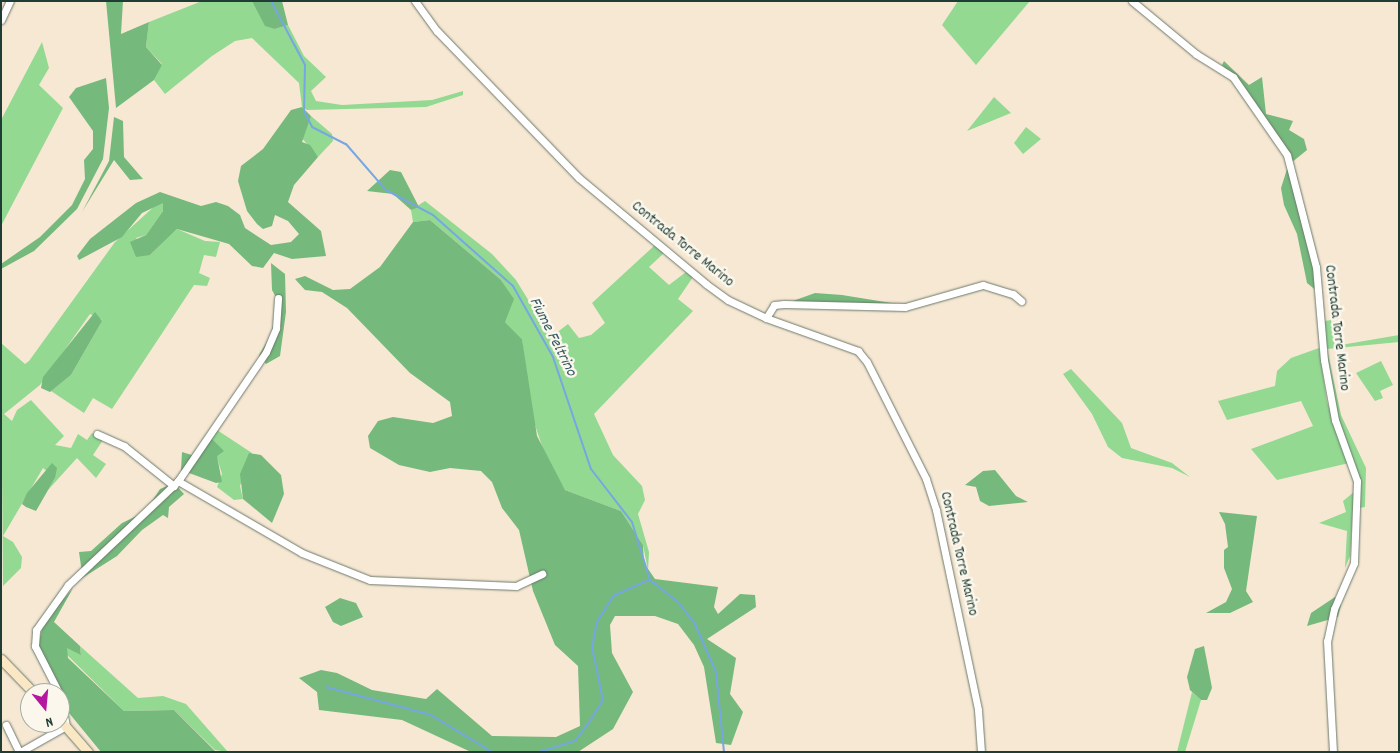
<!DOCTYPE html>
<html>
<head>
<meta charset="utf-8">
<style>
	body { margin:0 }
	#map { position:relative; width:1400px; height:753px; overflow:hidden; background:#f7e8d3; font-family:Dekko,sans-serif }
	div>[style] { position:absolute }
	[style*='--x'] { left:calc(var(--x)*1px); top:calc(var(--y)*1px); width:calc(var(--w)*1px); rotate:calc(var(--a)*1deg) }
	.green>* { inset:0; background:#93d992 }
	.forest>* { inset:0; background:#76b97c }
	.stream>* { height:2px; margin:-1px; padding:0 1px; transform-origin:1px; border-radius:1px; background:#77a7e2 }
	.roads { filter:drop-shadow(0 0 1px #6b796c) drop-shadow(0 0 1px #6b796c) }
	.street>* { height:7px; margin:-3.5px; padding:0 3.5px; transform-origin:3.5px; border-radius:3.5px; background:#fff }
	.secondary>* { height:9px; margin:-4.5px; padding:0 4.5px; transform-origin:4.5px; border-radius:4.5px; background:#fae7c3 }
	span { translate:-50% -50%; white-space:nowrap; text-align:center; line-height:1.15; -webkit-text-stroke:5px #fbf7ec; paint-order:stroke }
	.street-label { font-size:15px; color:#1f3d34 }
	.water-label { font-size:16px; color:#395d68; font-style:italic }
	.frame { position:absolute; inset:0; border:2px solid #1f3d34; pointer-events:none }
	.north { position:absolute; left:20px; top:683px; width:50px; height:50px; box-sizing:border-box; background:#fbf7ec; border:1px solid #a3ada2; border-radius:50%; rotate:163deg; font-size:14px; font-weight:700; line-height:20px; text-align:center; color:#1f3d34 }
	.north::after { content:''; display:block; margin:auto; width:18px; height:22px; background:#b5179e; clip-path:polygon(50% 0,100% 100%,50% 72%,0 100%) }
</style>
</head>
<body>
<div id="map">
	<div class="green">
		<div style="clip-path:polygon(202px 1px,252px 1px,275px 29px,288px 25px,304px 56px,326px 77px,311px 91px,316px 101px,342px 105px,432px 100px,463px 91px,463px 95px,426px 107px,307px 110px,302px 107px,299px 83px,252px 38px,235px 41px,212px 56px,165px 94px,154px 80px,162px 64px,146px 47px,149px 22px)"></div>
		<div style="clip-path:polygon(958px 1px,1030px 1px,976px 65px,942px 25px)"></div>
		<div style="clip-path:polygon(42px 42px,49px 68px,39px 85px,63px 108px,1px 226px,1px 120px)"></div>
		<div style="clip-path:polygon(994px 97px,1011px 113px,967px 131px)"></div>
		<div style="clip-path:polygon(311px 116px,332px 134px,333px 141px,318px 157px,300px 136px)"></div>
		<div style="clip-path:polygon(1026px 127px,1041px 139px,1023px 154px,1014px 143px)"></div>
		<div style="clip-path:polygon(425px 201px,492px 254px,516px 280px,551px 337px,568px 324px,579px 338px,591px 335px,605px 323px,592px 303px,655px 245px,664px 253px,649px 267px,669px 285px,686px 272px,693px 277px,678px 299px,693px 311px,594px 414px,613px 455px,642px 486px,645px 500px,638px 514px,649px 552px,648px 571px,643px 545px,621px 511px,565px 490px,546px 458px,530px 410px,522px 339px,505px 322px,500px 279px,430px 220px,413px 222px,411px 210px)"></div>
		<div style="clip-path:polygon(158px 203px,164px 203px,163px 211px,146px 235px,136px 238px,150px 255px,177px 229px,205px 241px,220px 242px,216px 257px,204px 255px,199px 273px,210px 278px,207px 286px,194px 285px,112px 409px,93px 398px,84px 413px,51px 391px,71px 375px,99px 326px,102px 320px,90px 314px,40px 385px,4px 414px,12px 421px,17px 410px,31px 400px,64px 436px,55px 445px,71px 448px,78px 434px,87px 440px,92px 433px,103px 440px,93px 455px,106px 464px,96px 478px,77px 458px,48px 490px,55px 478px,43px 468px,3px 536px,13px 542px,22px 557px,21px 568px,3px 586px,1px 343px,25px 364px,29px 361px,115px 242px)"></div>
		<div style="clip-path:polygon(1331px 320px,1335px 346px,1399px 335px,1399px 342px,1327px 349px,1341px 415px,1366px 468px,1365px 507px,1359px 508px,1358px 478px,1336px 418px,1326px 350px,1325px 321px)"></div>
		<div style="clip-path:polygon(1319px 348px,1327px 402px,1349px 463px,1277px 480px,1251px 449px,1313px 426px,1301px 401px,1227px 420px,1218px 401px,1275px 386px,1277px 371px,1291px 358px)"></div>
		<div style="clip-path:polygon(1381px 361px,1393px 385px,1380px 391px,1383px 398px,1375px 401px,1356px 373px)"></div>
		<div style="clip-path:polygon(1071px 369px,1122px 423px,1131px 448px,1172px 463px,1190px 477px,1172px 468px,1122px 458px,1108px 447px,1092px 414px,1063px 374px)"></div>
		<div style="clip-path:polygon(217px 430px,252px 453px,240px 486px,243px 499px,234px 500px,217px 487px,222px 474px,211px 438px)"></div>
		<div style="clip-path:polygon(1354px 492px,1350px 556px,1345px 568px,1347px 531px,1319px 523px,1346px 512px,1343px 501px)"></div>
		<div style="clip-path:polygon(80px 646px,138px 698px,163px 696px,186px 704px,228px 752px,215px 750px,174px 710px,124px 711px,64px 652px,67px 647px,81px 654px)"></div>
		<div style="clip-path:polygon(1192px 692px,1201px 700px,1185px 752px,1177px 752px)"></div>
	</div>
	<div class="forest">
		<div style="clip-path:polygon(106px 1px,123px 1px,121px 34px,149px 22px,146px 47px,162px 65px,154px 80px,116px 108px)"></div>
		<div style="clip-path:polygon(252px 1px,282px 1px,288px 25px,275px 29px,265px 26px)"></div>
		<div style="clip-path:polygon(1224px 61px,1249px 85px,1262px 77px,1266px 114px,1293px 121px,1289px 130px,1304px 139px,1307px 150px,1291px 163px,1286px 147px,1241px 82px,1222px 65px)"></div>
		<div style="clip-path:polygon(106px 78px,109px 108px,103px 159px,77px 209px,34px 251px,1px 269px,1px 264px,40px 237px,72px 205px,85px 179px,84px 160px,93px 149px,93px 131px,69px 97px,76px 88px)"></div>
		<div style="clip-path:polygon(302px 107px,311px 116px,302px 142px,310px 145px,318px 157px,294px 185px,288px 202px,321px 231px,326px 256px,292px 259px,274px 253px,263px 268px,252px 266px,229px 244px,177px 229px,150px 255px,136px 257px,130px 242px,146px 235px,163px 211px,163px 203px,142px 213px,122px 237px,79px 260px,77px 256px,90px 239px,136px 203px,160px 192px,201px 206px,216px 202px,228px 206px,240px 215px,245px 228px,271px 245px,291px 242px,299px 234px,288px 221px,275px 215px,272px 226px,263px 229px,257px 224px,247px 211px,238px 181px,241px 166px,263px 149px,291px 110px)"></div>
		<div style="clip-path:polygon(114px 117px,123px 121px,124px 157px,143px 179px,130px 180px,114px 160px,82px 212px,109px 161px)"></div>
		<div style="clip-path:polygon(1288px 166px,1297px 192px,1318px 292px,1307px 283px,1297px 234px,1284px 205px,1281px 188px)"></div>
		<div style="clip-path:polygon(390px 170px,401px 172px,419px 207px,411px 210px,393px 194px,367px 191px)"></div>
		<div style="clip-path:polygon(430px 220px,500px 279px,514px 299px,505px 322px,522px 339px,537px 436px,565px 490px,621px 511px,643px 545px,644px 563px,655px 579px,718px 587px,714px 607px,718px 614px,740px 594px,755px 595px,756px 607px,707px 639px,736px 658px,730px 694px,743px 712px,731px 745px,716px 743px,704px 667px,694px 645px,678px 624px,655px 616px,615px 616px,610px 625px,612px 653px,633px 692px,613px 729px,578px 752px,471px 752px,402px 720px,319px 710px,317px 692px,299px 678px,321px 670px,337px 673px,372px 690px,426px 699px,437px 689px,492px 736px,556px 737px,580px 726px,578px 666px,555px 645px,533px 591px,519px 530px,502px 508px,492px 482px,481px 471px,450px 468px,430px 472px,399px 465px,370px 448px,368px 436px,378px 421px,393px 417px,433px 423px,452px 416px,450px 402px,410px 373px,347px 308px,322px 292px,305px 290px,295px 279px,305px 276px,333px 290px,350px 289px,380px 267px,413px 222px)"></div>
		<div style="clip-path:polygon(271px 263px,285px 274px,286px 312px,280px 356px,266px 364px,259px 355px,271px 335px,278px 301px,272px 290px)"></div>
		<div style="clip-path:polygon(815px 293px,842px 295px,904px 305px,790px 302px)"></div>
		<div style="clip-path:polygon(95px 312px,102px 321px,71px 375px,50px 392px,41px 388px,43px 377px)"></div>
		<div style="clip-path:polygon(211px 438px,224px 451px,217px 456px,222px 482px,216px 483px,181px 470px,182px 452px,195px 456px)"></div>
		<div style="clip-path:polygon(249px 453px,261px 455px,281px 475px,284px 494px,272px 523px,243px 499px,240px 474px)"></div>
		<div style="clip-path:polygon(52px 463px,57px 468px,55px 478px,36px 511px,26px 507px,22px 504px,27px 493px)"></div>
		<div style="clip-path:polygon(995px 470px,1016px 496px,1028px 502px,989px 506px,980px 501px,976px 487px,965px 485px,983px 471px)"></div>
		<div style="clip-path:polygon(174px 483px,184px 494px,169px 507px,168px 518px,163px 515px,142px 530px,117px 556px,76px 582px,82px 573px,79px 552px,91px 551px,122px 523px,145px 512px,160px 489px)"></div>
		<div style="clip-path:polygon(1219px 512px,1257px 516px,1246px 591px,1253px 602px,1230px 613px,1206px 613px,1226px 602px,1232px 589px,1224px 568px,1224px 550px,1228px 547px,1225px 524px)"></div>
		<div style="clip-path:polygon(73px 588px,54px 622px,80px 646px,81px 655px,67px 648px,68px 658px,124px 711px,174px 710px,216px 752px,101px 752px,69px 713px,38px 645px,44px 622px)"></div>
		<div style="clip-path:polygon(1335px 597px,1341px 605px,1338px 617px,1307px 626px,1311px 613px)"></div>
		<div style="clip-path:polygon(340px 598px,356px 603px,363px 617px,341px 626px,333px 622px,325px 607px)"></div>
		<div style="clip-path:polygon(1204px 646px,1212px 688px,1207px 700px,1201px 700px,1190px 690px,1187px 677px,1195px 649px)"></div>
	</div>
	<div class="stream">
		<div style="--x:271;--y:1;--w:72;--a:62"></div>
		<div style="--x:305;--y:65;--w:46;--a:91.2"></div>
		<div style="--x:304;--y:111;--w:18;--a:63"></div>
		<div style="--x:312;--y:127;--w:38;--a:27"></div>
		<div style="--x:346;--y:144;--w:61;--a:49"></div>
		<div style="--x:386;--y:190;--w:53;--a:28"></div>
		<div style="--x:433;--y:215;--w:107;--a:41.6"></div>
		<div style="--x:513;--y:286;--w:81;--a:60.6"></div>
		<div style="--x:553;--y:357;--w:118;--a:71.3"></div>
		<div style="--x:591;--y:469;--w:67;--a:52.3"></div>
		<div style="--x:632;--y:522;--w:61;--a:72.8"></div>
		<div style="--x:650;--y:580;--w:36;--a:38"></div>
		<div style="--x:678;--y:602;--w:28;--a:52"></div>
		<div style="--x:695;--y:624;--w:52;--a:66.4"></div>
		<div style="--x:716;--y:672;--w:80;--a:84.3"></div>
		<div style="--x:326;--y:687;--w:109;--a:14.9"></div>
		<div style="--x:431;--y:715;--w:71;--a:31.2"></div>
		<div style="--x:539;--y:752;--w:38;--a:-17"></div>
		<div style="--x:575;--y:741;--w:21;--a:-53"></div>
		<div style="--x:588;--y:724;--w:28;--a:-58"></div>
		<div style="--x:603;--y:700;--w:54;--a:-101.7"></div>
		<div style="--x:592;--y:647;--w:25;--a:-79"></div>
		<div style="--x:597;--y:622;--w:31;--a:-58"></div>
		<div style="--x:613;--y:596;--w:39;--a:-24"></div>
	</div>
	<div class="roads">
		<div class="street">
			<div style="--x:415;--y:1;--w:37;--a:54"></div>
			<div style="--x:437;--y:31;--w:204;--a:46"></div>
			<div style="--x:579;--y:178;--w:165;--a:39.8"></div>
			<div style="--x:706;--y:284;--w:27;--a:36"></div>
			<div style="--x:728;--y:300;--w:42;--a:25.3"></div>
			<div style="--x:766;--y:318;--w:98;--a:19.7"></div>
			<div style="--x:858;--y:351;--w:14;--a:51"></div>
			<div style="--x:867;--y:362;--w:131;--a:63.2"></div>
			<div style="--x:926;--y:479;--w:33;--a:72"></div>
			<div style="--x:936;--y:510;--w:204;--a:78.1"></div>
			<div style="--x:978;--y:710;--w:42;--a:85.9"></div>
			<div style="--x:1132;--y:1;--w:83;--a:39.6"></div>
			<div style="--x:1196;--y:54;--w:44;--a:31.9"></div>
			<div style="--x:1233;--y:77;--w:95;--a:55.3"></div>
			<div style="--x:1287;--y:155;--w:116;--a:75.5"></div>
			<div style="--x:1316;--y:267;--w:93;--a:85.1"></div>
			<div style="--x:1324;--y:360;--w:61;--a:79.6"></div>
			<div style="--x:1335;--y:420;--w:65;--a:70.2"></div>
			<div style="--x:1357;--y:481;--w:82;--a:92.1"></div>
			<div style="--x:1354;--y:563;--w:50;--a:113.5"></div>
			<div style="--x:1334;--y:609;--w:33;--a:102"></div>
			<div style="--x:1327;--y:641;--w:111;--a:86.9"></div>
			<div style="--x:1;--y:20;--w:21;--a:-65"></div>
			<div style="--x:766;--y:318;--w:15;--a:-58"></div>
			<div style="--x:774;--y:305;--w:10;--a:-6"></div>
			<div style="--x:784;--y:304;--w:121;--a:1.4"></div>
			<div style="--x:905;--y:307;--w:81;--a:-15.8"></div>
			<div style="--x:983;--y:285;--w:31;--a:17"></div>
			<div style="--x:1013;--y:294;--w:11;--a:41"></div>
			<div style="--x:97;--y:434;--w:30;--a:24"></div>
			<div style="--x:124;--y:446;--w:64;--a:38.7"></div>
			<div style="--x:178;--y:481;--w:143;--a:30.1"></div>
			<div style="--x:302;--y:553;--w:73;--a:21.7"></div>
			<div style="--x:370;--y:580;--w:146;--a:2.4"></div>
			<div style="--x:516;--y:586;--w:29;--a:-25"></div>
			<div style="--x:59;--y:693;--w:53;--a:-117.1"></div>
			<div style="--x:35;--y:646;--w:16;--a:-86"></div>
			<div style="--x:36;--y:630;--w:55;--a:-54.6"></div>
			<div style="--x:68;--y:585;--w:151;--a:-43.4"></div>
			<div style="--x:178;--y:481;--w:156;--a:-55.7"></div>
			<div style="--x:266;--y:352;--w:26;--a:-67"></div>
			<div style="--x:276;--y:328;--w:30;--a:-86"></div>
			<div style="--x:6;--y:725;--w:30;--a:64"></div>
			<div style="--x:20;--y:752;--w:53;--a:-29.5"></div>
			<div style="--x:66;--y:726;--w:31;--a:-101"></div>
		</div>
		<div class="secondary">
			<div style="--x:1;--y:659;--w:47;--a:45.9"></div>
			<div style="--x:60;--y:720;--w:43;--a:48.8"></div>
		</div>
	</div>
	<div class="street-label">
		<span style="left:682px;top:245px;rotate:39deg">Contrada Torre Marino</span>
		<span style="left:1336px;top:328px;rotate:83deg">Contrada Torre Marino</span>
		<span style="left:958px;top:554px;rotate:77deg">Contrada Torre Marino</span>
	</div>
	<div class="water-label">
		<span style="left:552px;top:337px;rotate:63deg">Fiume Feltrino</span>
	</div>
	<div class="frame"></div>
	<div class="north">N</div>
</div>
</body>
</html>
